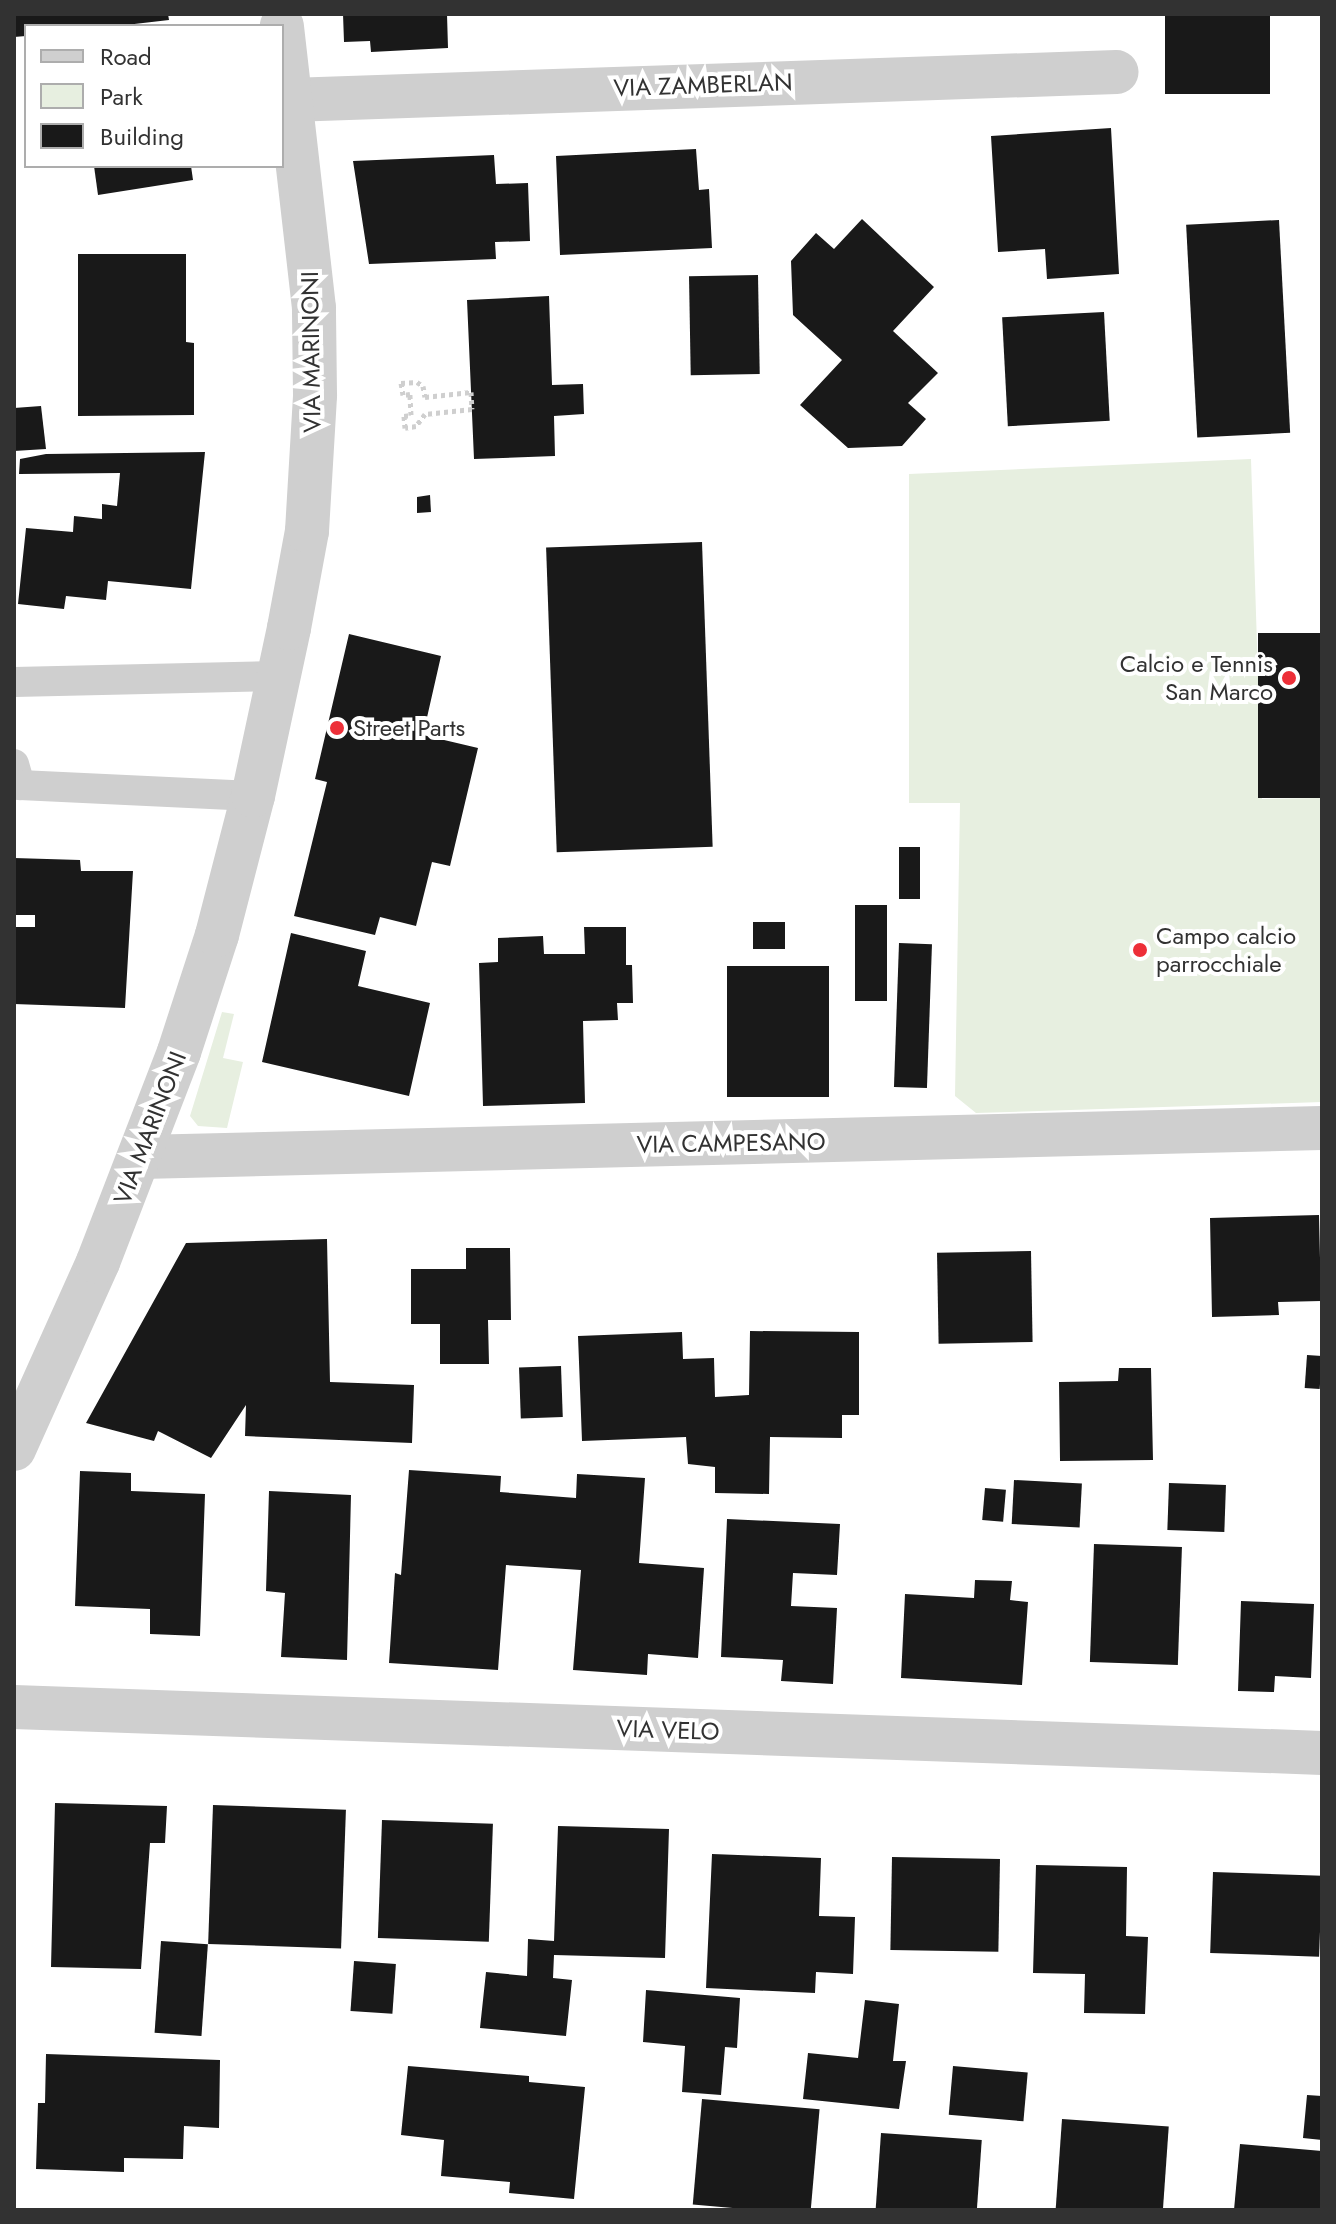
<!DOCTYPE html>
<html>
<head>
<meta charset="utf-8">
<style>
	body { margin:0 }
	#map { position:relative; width:1336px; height:2224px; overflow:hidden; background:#fff; font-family:Jost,sans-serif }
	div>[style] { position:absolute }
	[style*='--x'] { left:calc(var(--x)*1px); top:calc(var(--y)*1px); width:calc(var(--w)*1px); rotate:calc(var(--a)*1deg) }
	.green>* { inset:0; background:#e7efe0 }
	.building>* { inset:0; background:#191919; transform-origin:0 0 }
	.path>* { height:5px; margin-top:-2.5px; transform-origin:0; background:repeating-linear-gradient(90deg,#cfcfcf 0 4px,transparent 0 8px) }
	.service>* { height:30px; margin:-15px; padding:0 15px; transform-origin:15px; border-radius:15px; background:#cfcfcf }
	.minor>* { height:44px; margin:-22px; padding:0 22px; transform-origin:22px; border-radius:22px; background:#cfcfcf }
	.dots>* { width:22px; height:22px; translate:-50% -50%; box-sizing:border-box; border:4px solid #fff; border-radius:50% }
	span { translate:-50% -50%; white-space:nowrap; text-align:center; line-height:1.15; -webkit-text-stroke:8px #fff; paint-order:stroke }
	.street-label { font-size:24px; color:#323232 }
	.poi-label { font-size:24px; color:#323232 }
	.right { translate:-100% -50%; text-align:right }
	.left { translate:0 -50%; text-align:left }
	.frame { position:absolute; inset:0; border:16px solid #323232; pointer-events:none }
	.legend { position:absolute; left:24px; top:24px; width:260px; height:144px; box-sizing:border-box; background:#fff; border:2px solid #adadad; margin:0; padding:10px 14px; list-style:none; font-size:24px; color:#323232 }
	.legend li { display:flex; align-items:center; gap:16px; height:40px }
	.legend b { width:40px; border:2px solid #adadad }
</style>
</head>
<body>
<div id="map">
	<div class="green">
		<div style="clip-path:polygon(1251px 459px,1262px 799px,1322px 798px,1322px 1102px,976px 1113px,955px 1096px,960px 803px,909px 803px,909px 474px)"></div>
		<div style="clip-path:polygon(222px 1012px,234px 1014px,223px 1058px,243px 1062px,227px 1128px,198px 1126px,190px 1116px)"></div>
	</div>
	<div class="building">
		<div style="clip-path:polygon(14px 14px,168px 14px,169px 20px,117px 26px,26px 26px,26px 36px,14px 37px)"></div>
		<div style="clip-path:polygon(343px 14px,447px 14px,448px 48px,371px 52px,370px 41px,344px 42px)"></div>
		<div style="left:1165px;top:14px;width:105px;height:80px"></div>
		<div style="clip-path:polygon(1111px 128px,1119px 274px,1047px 279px,1045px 249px,998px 252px,991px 136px)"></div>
		<div style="clip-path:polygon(696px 149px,699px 190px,709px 189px,712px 248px,560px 255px,556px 156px)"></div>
		<div style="clip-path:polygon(494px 155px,496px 184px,528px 183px,530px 241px,495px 242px,496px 259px,369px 264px,353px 161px)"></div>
		<div style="clip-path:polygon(94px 166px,191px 166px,193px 180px,98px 195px)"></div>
		<div style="clip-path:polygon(862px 219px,934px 287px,893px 331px,938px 373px,908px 403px,926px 419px,902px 446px,848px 448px,800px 405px,842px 360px,793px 315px,791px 261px,816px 233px,834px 249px)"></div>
		<div style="left:1279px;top:220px;width:213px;height:93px;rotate:87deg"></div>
		<div style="clip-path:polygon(78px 254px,186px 254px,186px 342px,194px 343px,194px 415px,78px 416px)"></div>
		<div style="left:758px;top:275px;width:99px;height:69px;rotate:89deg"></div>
		<div style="clip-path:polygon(549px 296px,552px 385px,583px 384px,584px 414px,554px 416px,555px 456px,474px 459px,467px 300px)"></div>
		<div style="left:1104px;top:312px;width:109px;height:102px;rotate:87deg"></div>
		<div style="clip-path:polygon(41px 406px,46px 449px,14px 451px,14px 408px)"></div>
		<div style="clip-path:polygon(205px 452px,191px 589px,108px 581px,106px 600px,66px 596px,64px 609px,18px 604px,26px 528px,73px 532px,74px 516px,102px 519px,102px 504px,117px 506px,120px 473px,19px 474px,20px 459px,46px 454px)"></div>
		<div style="clip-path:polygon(430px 495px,431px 512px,417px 513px,417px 497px)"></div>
		<div style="left:702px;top:542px;width:305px;height:156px;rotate:88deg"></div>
		<div style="left:1322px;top:633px;width:165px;height:64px;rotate:90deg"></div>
		<div style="clip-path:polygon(349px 634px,441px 656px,423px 735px,478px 748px,450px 866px,432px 862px,416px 926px,380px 917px,375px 935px,294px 916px,327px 782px,315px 779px)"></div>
		<div style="left:899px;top:847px;width:21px;height:52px"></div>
		<div style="clip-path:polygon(14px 858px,80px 860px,81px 871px,133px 871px,125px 1008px,14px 1004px,14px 927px,35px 927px,35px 915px,14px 915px)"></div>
		<div style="left:855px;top:905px;width:32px;height:96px"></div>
		<div style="left:753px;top:922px;width:32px;height:27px"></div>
		<div style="clip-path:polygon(584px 927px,626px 927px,626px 965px,632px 965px,633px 1003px,617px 1003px,618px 1020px,583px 1021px,585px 1103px,483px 1106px,479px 963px,498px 962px,498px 938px,543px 936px,544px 954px,585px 954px)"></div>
		<div style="clip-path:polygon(291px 933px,366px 951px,358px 986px,430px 1003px,409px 1096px,262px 1062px)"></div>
		<div style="left:899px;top:943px;width:33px;height:144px;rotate:2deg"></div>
		<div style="left:829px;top:966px;width:131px;height:102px;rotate:90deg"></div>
		<div style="clip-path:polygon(1319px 1215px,1321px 1301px,1278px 1302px,1279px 1315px,1212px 1317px,1210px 1218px)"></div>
		<div style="clip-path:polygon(327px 1239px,330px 1382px,414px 1385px,412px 1443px,245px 1436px,246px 1405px,211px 1458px,158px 1431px,154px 1441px,86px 1423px,186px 1243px)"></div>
		<div style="clip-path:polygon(466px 1248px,510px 1248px,511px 1320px,488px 1320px,489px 1364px,440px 1364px,440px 1324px,411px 1324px,411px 1269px,466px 1269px)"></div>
		<div style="left:1031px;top:1251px;width:91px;height:94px;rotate:89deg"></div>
		<div style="clip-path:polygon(750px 1331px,859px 1332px,859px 1415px,842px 1415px,842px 1438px,770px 1437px,769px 1494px,715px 1493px,715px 1467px,688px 1464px,686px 1437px,582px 1441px,578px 1336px,682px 1332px,683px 1359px,714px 1358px,715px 1397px,749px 1395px)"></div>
		<div style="left:1307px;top:1355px;width:15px;height:33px;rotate:4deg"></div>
		<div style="left:561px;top:1366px;width:51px;height:42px;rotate:88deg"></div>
		<div style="clip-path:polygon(1119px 1368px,1151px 1368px,1153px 1460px,1060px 1461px,1059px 1382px,1118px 1381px)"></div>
		<div style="clip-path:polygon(409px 1470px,501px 1476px,500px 1492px,576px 1498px,577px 1474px,645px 1478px,639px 1563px,704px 1568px,698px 1658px,648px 1654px,647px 1675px,573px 1670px,581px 1570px,506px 1565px,498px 1670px,389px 1663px,395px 1573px,401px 1575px)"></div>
		<div style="clip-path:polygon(80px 1471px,131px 1473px,131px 1491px,205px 1494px,200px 1636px,150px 1634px,150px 1609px,75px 1606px)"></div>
		<div style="left:1014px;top:1480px;width:68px;height:44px;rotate:3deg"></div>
		<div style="left:1169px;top:1483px;width:57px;height:47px;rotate:2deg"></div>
		<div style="left:985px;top:1488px;width:21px;height:32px;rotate:5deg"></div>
		<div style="clip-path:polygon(269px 1491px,351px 1495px,347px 1660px,281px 1657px,285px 1593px,266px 1591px)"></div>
		<div style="clip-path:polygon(727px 1519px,840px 1524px,837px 1575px,793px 1573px,791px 1606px,837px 1608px,833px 1684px,781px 1681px,783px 1660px,721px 1657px)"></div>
		<div style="left:1094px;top:1544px;width:88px;height:118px;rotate:2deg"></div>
		<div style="clip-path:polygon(975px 1580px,1012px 1581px,1010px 1600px,1028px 1602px,1022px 1685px,901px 1678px,905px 1594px,974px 1598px)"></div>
		<div style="clip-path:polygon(1241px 1601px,1314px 1604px,1311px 1678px,1275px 1676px,1274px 1692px,1238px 1691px)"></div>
		<div style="clip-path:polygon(55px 1803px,167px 1806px,165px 1843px,150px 1843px,141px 1969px,51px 1967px)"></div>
		<div style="left:213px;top:1805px;width:133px;height:139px;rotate:2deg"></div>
		<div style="left:382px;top:1820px;width:111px;height:118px;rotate:2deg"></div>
		<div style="clip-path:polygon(558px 1826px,669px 1829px,665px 1958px,554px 1955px,553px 1978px,572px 1980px,566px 2036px,480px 2028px,486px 1972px,527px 1976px,528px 1939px,554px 1941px)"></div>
		<div style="clip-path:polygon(712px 1854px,821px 1858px,819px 1916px,855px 1917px,853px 1974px,816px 1972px,815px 1993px,706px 1988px)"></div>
		<div style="left:892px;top:1857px;width:108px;height:93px;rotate:1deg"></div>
		<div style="clip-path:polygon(1036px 1865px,1127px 1867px,1126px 1936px,1148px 1937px,1145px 2014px,1084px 2013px,1085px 1974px,1033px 1973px)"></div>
		<div style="left:1213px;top:1872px;width:109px;height:81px;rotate:2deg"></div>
		<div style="left:161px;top:1941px;width:47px;height:92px;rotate:4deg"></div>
		<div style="left:354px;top:1961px;width:42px;height:50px;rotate:4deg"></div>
		<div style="clip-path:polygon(646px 1990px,740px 1998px,737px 2048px,725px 2047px,721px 2095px,682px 2092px,685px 2046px,643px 2042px)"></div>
		<div style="clip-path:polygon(865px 2000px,899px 2004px,893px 2061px,906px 2061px,899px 2109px,803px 2099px,808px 2053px,858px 2058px)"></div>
		<div style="clip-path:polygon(46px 2054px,220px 2060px,219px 2128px,184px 2126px,183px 2159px,124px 2158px,124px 2172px,36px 2169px,38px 2103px,45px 2103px)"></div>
		<div style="clip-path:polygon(408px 2066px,529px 2076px,529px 2082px,585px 2087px,574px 2199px,509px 2193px,510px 2182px,441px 2176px,444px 2140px,401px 2135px)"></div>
		<div style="left:953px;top:2066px;width:75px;height:49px;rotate:5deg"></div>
		<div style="clip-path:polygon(1307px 2095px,1322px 2096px,1322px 2140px,1303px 2138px)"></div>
		<div style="left:702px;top:2099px;width:118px;height:106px;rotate:5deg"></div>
		<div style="left:1062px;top:2119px;width:107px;height:91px;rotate:4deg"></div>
		<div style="left:881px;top:2133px;width:101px;height:77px;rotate:4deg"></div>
		<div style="clip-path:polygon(1240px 2144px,1322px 2151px,1322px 2210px,1234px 2210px)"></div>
	</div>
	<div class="path">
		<div style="--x:417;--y:382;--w:7;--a:34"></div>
		<div style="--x:423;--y:386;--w:11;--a:80"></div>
		<div style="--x:425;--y:397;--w:46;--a:-6.2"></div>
		<div style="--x:471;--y:392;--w:17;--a:87"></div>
		<div style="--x:472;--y:409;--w:47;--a:173.9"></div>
		<div style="--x:425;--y:414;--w:15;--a:127"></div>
		<div style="--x:416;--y:426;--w:11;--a:170"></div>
		<div style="--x:405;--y:428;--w:12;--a:-95"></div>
		<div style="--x:404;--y:416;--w:7;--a:-8"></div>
		<div style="--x:411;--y:415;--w:21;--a:-93"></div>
		<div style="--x:410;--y:394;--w:7;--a:172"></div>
		<div style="--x:403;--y:395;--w:12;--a:-99"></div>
		<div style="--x:401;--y:383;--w:16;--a:-4"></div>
	</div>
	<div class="service">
		<div style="--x:14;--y:682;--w:266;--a:-1.3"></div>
		<div style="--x:14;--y:764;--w:22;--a:74"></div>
		<div style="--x:20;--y:785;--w:233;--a:2.7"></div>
	</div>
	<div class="minor">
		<div style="--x:290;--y:100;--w:827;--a:-1.94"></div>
		<div style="--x:141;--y:1157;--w:1181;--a:-1.41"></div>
		<div style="--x:14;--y:1449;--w:205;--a:-65.8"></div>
		<div style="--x:98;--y:1262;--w:225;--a:-68.9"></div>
		<div style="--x:179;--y:1052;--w:123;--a:-72"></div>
		<div style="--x:217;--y:935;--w:144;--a:-75.5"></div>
		<div style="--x:253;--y:796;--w:172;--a:-77.9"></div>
		<div style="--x:289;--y:628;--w:99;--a:-79.5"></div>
		<div style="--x:307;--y:531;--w:136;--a:-86.6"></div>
		<div style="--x:315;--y:395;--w:87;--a:-90.7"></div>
		<div style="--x:314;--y:308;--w:284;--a:-96.5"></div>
		<div style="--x:14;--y:1707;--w:1309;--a:2.01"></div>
	</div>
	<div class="dots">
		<div style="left:1289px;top:678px;background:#ed2f38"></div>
		<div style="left:337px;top:728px;background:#ed2f38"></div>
		<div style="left:1140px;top:950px;background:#ed2f38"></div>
	</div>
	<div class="street-label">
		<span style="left:703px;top:85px;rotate:-2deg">VIA ZAMBERLAN</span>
		<span style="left:311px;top:352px;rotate:-91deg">VIA MARINONI</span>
		<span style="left:150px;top:1128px;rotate:-69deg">VIA MARINONI</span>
		<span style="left:731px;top:1143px;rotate:-1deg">VIA CAMPESANO</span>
		<span style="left:668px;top:1730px;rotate:2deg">VIA VELO</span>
	</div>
	<div class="poi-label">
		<span class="right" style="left:1273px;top:678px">Calcio e Tennis<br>San Marco</span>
		<span class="left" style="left:353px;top:728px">Street Parts</span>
		<span class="left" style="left:1156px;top:950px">Campo calcio<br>parrocchiale</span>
	</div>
	<div class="frame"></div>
	<ul class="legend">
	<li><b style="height:10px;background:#cfcfcf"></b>Road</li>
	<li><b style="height:22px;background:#e7efe0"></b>Park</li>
	<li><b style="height:22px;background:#191919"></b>Building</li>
	</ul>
</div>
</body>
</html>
